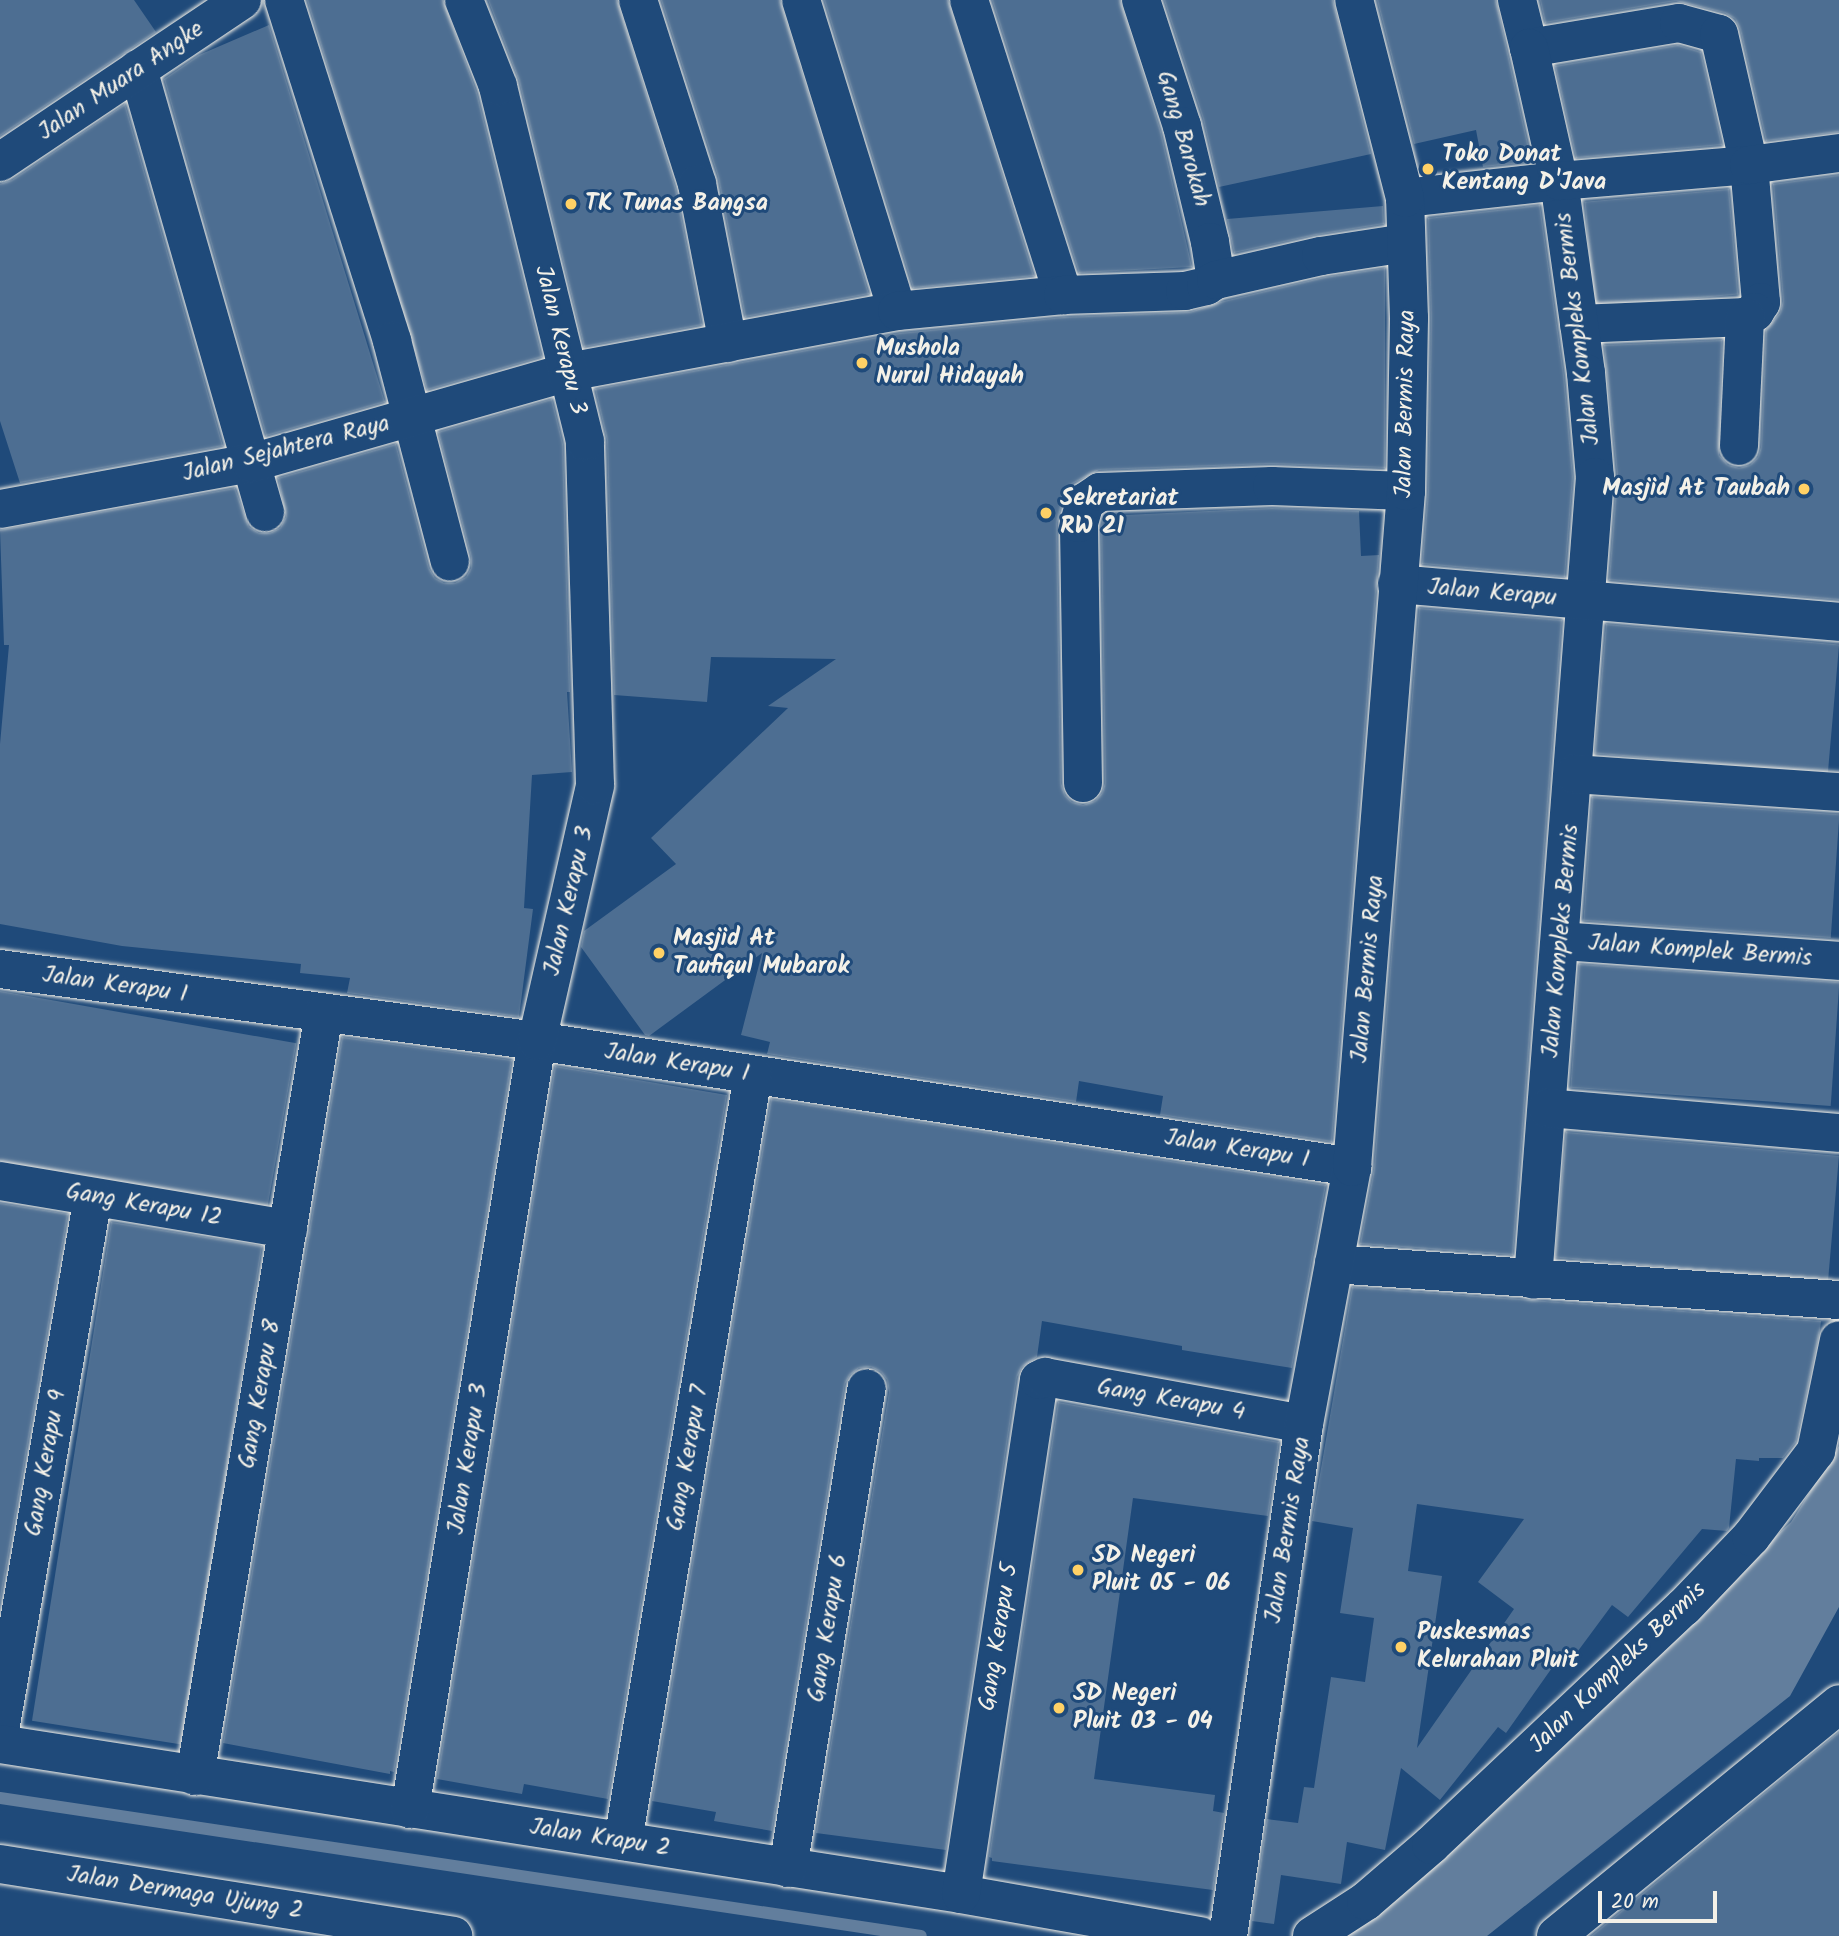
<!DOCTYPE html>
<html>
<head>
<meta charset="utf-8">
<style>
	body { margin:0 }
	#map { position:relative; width:1839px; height:1936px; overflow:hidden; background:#1f4a7a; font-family:Kalam,sans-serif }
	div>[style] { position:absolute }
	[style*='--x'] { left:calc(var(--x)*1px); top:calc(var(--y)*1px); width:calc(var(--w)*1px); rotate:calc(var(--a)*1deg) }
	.water>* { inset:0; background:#627e9d }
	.stream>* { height:12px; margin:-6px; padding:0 6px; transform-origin:6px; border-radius:6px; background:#627e9d }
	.building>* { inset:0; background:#4d6e92; transform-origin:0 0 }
	.roads { filter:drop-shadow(0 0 2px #f4f1e8) drop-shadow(0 0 2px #f4f1e8) }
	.minor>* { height:38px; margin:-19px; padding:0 19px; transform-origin:19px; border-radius:19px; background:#1f4a7a }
	.dots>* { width:19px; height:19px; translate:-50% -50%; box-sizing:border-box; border:4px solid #1f4a7a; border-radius:50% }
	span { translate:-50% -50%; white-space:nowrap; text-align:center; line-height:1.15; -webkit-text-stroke:6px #1f4a7a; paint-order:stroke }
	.street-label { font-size:24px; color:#f4f1e8 }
	.poi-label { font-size:24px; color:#f4f1e8; font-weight:700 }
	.left { translate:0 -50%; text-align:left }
	.right { translate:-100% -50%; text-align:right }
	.scale { position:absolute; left:1598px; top:1891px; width:119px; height:32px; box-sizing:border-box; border:4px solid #f4f1e8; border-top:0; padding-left:9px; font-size:21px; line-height:24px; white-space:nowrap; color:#f4f1e8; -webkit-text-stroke:5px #1f4a7a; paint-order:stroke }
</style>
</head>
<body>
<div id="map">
	<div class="water">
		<div style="clip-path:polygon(1839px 1446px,1839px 1607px,1790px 1696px,1487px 1936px,1318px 1936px,1606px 1697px,1791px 1522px)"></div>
	</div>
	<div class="stream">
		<div style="--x:0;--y:1798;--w:931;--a:8.52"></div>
	</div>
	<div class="building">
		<div style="clip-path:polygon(0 0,134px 0,156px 32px,0 136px)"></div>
		<div style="clip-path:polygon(307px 0,443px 0,477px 93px,542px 357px,427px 390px)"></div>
		<div style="clip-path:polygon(488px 0,617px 0,676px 189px,702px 325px,584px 347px,519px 81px)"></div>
		<div style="clip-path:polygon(661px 0,780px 0,869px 294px,745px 317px,718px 177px)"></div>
		<div style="clip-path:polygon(824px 0,948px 0,1034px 276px,913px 288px)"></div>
		<div style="clip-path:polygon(992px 0,1120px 0,1161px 132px,1192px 267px,1079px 273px)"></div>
		<div style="clip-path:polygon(1164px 0,1333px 0,1371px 154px,1219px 187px,1203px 119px)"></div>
		<div style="clip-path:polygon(1377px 0,1496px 0,1532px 162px,1483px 167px,1476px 130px,1414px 144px)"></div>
		<div style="clip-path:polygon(1540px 0,1839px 0,1839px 132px,1766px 141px,1740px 29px,1735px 19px,1725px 13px,1676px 1px,1545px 23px)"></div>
		<div style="clip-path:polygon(269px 25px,385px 402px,266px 436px,164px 79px,199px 55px)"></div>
		<div style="clip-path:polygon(1678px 45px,1701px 52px,1722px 145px,1576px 158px,1555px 66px)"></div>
		<div style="clip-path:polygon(125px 104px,223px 446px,20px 483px,0 421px,0 184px,12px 180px)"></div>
		<div style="clip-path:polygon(1839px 175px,1839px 600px,1609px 580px,1617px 475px,1604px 345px,1722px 340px,1719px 455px,1728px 465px,1739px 468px,1750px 465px,1758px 457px,1761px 447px,1766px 330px,1780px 313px,1783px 301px,1773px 184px)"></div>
		<div style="left:1729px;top:189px;width:106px;height:145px;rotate:85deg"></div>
		<div style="clip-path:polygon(1540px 205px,1564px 375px,1573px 477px,1565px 577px,1422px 564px,1428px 491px,1431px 318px,1428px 218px)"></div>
		<div style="clip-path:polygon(1383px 206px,1384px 224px,1316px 235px,1234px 253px,1227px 219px)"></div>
		<div style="clip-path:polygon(1385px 268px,1385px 468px,1271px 464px,1099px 470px,1072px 484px,1064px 496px,1057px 523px,1061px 783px,1065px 795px,1072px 802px,1083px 805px,1095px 801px,1102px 793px,1105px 783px,1101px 526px,1104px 516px,1272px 508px,1359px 511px,1361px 556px,1379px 555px,1332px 1142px,1160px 1115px,1163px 1096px,1079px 1081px,1076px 1102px,767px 1054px,770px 1042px,741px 1035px,762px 953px,649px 1036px,645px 1035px,581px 947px,584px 931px,676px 864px,651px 838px,788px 708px,768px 706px,836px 659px,711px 657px,707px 702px,614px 695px,607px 440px,595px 389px,900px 333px,1064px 317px,1190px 312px,1224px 301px,1325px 277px)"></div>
		<div style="clip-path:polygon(552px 399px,563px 444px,570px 692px,567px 692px,572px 772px,532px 775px,524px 908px,533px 909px,519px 1017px,347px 993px,350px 978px,300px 973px,301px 964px,122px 946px,0 924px,0 744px,9px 645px,4px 645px,0 530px,235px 488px,249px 527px,259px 533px,270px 533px,280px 528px,286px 517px,278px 478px,396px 444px,429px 568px,435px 578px,444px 583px,455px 583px,466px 577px,471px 568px,471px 557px,438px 432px)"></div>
		<div style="clip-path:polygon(1419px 608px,1562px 620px,1513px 1255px,1360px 1244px,1374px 1169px)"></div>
		<div style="left:1606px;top:624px;width:234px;height:130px;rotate:5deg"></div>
		<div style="left:1592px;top:797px;width:248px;height:124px;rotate:4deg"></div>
		<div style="left:1579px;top:964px;width:261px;height:124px;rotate:4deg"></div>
		<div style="left:0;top:991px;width:301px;height:169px;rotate:10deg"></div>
		<div style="clip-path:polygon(342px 1037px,512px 1060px,394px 1772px,390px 1771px,390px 1774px,223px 1743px)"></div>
		<div style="clip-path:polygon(555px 1066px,727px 1095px,608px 1799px,524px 1784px,522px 1794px,437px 1779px)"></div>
		<div style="clip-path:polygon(771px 1099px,1326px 1185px,1292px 1368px,1182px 1350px,1182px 1346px,1042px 1321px,1037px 1357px,1022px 1367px,1017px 1377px,946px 1850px,816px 1833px,889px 1392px,887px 1380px,881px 1372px,871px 1367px,859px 1368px,850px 1375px,845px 1384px,772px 1831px,714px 1821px,716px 1812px,652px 1801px)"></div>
		<div style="left:1566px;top:1132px;width:274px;height:126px;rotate:5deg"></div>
		<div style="clip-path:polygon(0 1203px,68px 1214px,0 1603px)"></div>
		<div style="left:111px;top:1222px;width:153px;height:505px;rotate:9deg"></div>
		<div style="clip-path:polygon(evenodd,1352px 1287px,1821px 1321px,1820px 1330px,1796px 1442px,1783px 1458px,1759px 1458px,1759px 1461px,1736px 1459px,1729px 1528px,1727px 1531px,1702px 1529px,1628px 1617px,1612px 1605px,1575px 1655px,1566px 1648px,1506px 1733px,1498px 1727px,1440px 1800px,1401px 1768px,1385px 1850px,1347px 1842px,1341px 1884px,1281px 1875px,1274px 1924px,1252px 1921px,1267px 1819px,1298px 1823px,1304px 1787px,1314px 1788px,1331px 1677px,1365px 1682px,1374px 1618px,1340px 1613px,1353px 1528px,1312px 1521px,1352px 1287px,1417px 1504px,1524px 1519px,1478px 1582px,1514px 1609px,1417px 1748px,1442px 1576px,1408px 1571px,1417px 1504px)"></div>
		<div style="clip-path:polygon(1058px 1402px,1279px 1442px,1268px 1516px,1133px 1498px,1094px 1779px,1215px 1795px,1213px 1811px,1224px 1813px,1213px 1890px,992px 1861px,992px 1858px,989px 1857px)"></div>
		<div style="clip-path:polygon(1839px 1732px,1839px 1936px,1591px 1936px)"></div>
	</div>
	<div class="roads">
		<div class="minor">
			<div style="--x:284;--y:0;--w:358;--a:72.4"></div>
			<div style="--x:392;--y:341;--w:228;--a:75.3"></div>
			<div style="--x:638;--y:0;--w:193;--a:72.2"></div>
			<div style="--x:697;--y:184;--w:162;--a:79"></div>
			<div style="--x:801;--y:0;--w:325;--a:72.8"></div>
			<div style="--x:969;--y:0;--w:310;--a:72.3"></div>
			<div style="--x:1141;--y:0;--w:133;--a:72"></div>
			<div style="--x:1182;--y:126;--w:119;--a:76.4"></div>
			<div style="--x:1210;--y:242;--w:38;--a:81"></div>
			<div style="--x:1517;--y:0;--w:49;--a:76"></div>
			<div style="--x:1529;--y:48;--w:152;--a:-9.5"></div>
			<div style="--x:1679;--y:23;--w:41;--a:15.4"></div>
			<div style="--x:1719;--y:34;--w:134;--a:77.1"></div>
			<div style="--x:1749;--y:165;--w:138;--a:85"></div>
			<div style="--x:1761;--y:302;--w:12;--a:121"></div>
			<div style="--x:1755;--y:312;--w:11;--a:153"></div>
			<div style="--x:1745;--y:317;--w:166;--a:177.6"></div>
			<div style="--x:1529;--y:48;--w:136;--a:77.3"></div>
			<div style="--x:1559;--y:181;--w:194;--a:82"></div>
			<div style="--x:1586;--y:373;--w:104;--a:85.1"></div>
			<div style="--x:1595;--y:477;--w:805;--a:94.42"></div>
			<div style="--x:138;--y:69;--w:461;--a:74"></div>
			<div style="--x:0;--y:162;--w:291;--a:-33.8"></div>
			<div style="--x:1405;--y:198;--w:155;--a:-6.3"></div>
			<div style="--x:1559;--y:181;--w:191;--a:-4.8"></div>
			<div style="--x:1749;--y:165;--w:91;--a:-7.6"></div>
			<div style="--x:1739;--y:446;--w:129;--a:-87.3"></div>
			<div style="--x:0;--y:509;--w:255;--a:-10.4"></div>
			<div style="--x:251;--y:463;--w:330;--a:-16"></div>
			<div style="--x:568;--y:372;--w:335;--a:-10.5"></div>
			<div style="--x:897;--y:311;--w:167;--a:-5.5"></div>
			<div style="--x:1063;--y:295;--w:122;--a:-1.9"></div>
			<div style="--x:1185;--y:291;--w:22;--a:-13"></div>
			<div style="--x:1206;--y:286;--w:12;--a:-31"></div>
			<div style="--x:1216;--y:280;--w:108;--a:-12.9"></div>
			<div style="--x:1321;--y:256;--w:86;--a:-8.7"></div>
			<div style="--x:1397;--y:584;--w:444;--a:4.9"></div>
			<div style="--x:1574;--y:774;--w:266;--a:3.9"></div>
			<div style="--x:1083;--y:783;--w:260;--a:-90.9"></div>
			<div style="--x:1079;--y:523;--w:22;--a:-74"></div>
			<div style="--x:1085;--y:502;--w:18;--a:-34"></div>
			<div style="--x:1100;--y:492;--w:172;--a:-2"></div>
			<div style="--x:1272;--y:486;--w:134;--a:2.1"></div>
			<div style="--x:1561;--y:941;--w:279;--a:4.1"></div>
			<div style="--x:0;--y:969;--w:542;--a:7.64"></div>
			<div style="--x:537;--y:1041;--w:825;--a:8.79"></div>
			<div style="--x:1547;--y:1108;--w:293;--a:4.9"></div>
			<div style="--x:0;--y:1181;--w:292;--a:9.5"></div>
			<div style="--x:1334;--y:1264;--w:506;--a:4.08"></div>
			<div style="--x:0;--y:1730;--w:541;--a:-80.1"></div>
			<div style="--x:0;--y:1744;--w:973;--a:8.87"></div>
			<div style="--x:961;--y:1894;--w:243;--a:10"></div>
			<div style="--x:195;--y:1776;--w:774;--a:-80.4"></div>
			<div style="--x:410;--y:1809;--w:778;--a:-80.61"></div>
			<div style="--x:537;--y:1041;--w:262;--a:-77.2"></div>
			<div style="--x:595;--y:785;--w:344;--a:-91.7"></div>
			<div style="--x:585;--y:441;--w:366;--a:-103.8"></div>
			<div style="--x:498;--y:86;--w:92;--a:-111.6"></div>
			<div style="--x:623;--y:1841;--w:777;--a:-80.37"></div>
			<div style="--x:0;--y:1864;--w:459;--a:9"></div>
			<div style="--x:788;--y:1868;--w:486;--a:-80.7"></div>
			<div style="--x:961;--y:1894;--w:520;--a:-81.37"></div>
			<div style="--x:1039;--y:1380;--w:7;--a:-27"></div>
			<div style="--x:1045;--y:1377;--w:263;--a:10.3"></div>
			<div style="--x:1228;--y:1936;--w:518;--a:-81.56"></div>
			<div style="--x:1304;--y:1424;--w:261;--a:-79.4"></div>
			<div style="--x:1352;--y:1167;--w:678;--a:-85.43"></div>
			<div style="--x:1406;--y:491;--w:173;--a:-89"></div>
			<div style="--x:1409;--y:318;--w:120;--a:-91.9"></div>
			<div style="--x:1405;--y:198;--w:204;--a:-104.4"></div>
			<div style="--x:1312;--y:1936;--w:64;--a:-32.9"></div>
			<div style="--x:1366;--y:1901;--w:86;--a:-40.7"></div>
			<div style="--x:1431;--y:1845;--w:347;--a:-43.3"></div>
			<div style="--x:1684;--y:1607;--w:97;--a:-46.3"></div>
			<div style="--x:1751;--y:1537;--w:108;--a:-52.9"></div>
			<div style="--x:1816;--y:1451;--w:113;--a:-78.3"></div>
			<div style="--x:1556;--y:1936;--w:366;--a:-39.3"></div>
		</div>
	</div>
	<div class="dots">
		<div style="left:1428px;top:169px;background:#ffd166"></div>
		<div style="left:571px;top:204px;background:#ffd166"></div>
		<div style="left:862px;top:363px;background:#ffd166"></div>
		<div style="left:1804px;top:489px;background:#ffd166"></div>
		<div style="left:1046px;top:513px;background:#ffd166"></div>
		<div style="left:659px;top:953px;background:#ffd166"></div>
		<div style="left:1078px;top:1570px;background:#ffd166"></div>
		<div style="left:1401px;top:1647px;background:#ffd166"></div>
		<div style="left:1059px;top:1708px;background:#ffd166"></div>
	</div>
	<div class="street-label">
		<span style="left:121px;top:81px;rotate:-34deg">Jalan Muara Angke</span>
		<span style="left:1183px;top:139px;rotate:74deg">Gang Barokah</span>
		<span style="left:1578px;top:329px;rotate:-97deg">Jalan Kompleks Bermis</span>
		<span style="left:560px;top:340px;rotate:76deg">Jalan Kerapu 3</span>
		<span style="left:1406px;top:404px;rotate:-89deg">Jalan Bermis Raya</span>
		<span style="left:286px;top:449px;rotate:-14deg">Jalan Sejahtera Raya</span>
		<span style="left:1492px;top:593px;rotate:5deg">Jalan Kerapu</span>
		<span style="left:569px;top:901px;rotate:-77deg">Jalan Kerapu 3</span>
		<span style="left:1561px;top:941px;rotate:-85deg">Jalan Kompleks Bermis</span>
		<span style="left:1700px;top:951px;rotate:4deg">Jalan Komplek Bermis</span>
		<span style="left:1368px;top:969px;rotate:-85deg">Jalan Bermis Raya</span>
		<span style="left:115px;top:985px;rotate:8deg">Jalan Kerapu I</span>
		<span style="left:677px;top:1063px;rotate:9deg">Jalan Kerapu I</span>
		<span style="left:1237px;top:1149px;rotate:9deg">Jalan Kerapu I</span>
		<span style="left:144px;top:1205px;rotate:10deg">Gang Kerapu 12</span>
		<span style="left:260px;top:1394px;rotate:-80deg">Gang Kerapu 8</span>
		<span style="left:1171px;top:1400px;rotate:10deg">Gang Kerapu 4</span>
		<span style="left:688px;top:1458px;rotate:-80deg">Gang Kerapu 7</span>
		<span style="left:468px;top:1459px;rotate:-81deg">Jalan Kerapu 3</span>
		<span style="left:46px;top:1463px;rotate:-80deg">Gang Kerapu 9</span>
		<span style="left:1288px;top:1530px;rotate:-81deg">Jalan Bermis Raya</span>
		<span style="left:828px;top:1628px;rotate:-81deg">Gang Kerapu 6</span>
		<span style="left:999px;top:1637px;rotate:-81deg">Gang Kerapu 5</span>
		<span style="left:1618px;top:1668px;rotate:-44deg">Jalan Kompleks Bermis</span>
		<span style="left:600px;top:1838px;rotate:9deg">Jalan Krapu 2</span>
		<span style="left:185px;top:1893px;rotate:9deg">Jalan Dermaga Ujung 2</span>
	</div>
	<div class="poi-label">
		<span class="left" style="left:1442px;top:169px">Toko Donat<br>Kentang D'Java</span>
		<span class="left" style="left:585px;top:204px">TK Tunas Bangsa</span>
		<span class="left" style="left:876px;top:363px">Mushola<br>Nurul Hidayah</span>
		<span class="right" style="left:1790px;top:489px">Masjid At Taubah</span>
		<span class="left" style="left:1060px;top:513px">Sekretariat<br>RW 21</span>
		<span class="left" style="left:673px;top:953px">Masjid At<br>Taufiqul Mubarok</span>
		<span class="left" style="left:1092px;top:1570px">SD Negeri<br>Pluit 05 - 06</span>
		<span class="left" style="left:1417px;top:1647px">Puskesmas<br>Kelurahan Pluit</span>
		<span class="left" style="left:1073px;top:1708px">SD Negeri<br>Pluit 03 - 04</span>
	</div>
	<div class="scale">20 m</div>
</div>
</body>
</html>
